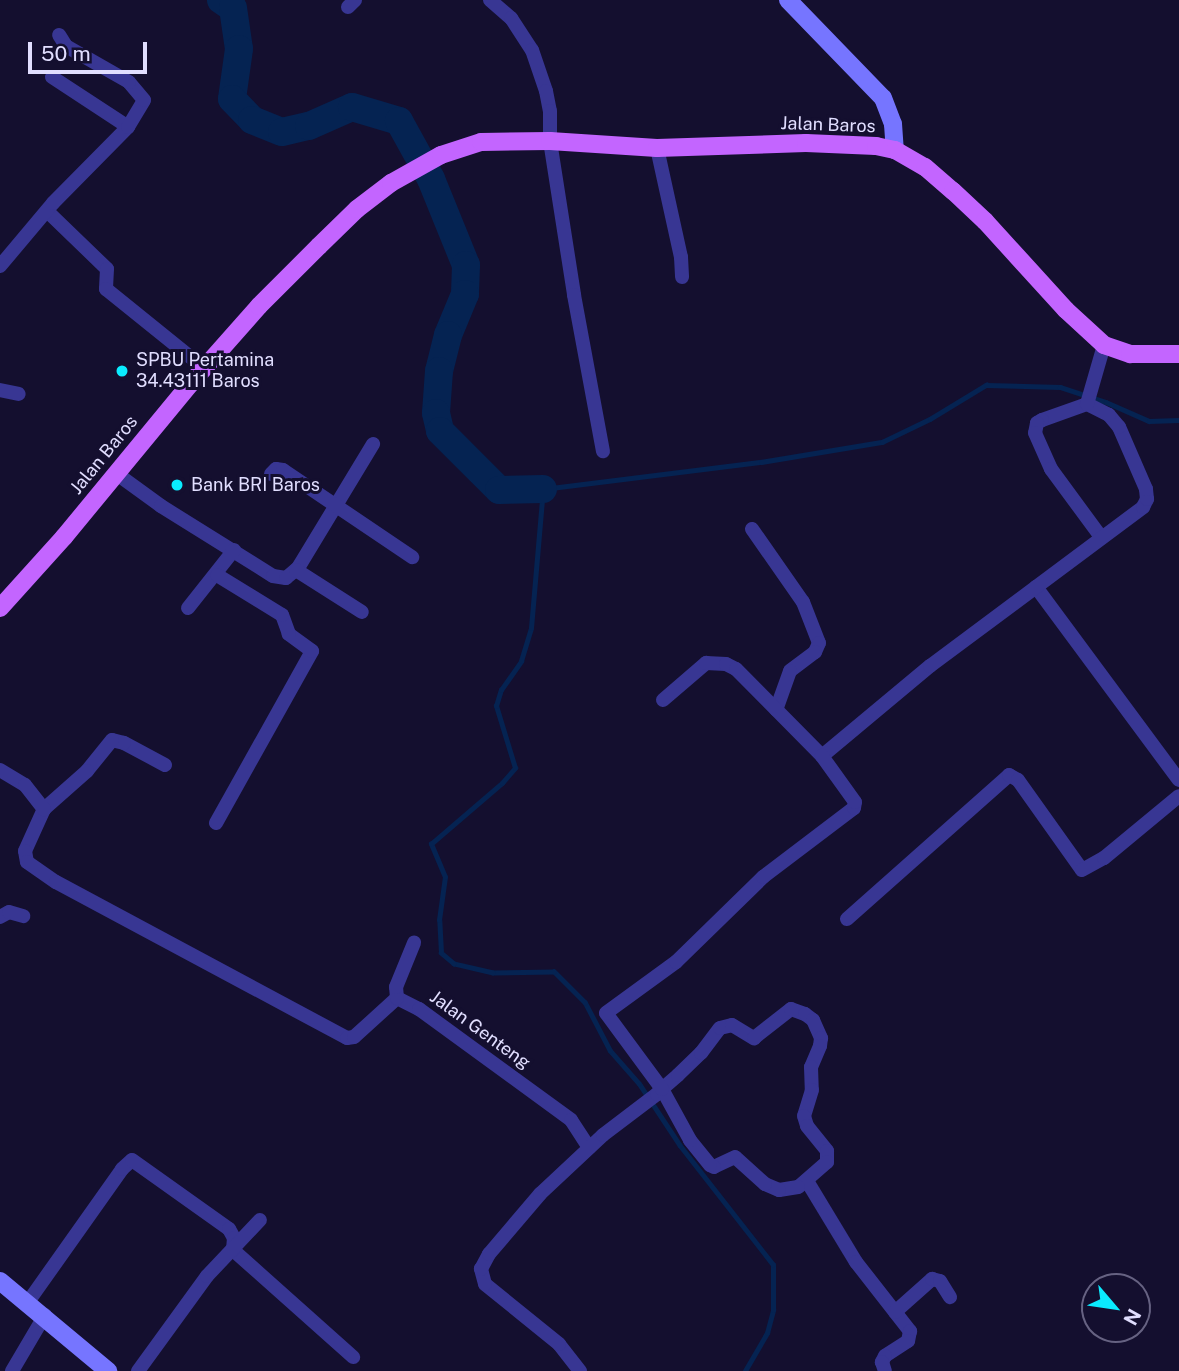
<!DOCTYPE html>
<html>
<head>
<meta charset="utf-8">
<style>
	body { margin:0 }
	#map { position:relative; width:1179px; height:1371px; overflow:hidden; background:#140f2f; font-family:"Public Sans",sans-serif }
	div>[style] { position:absolute }
	[style*='--x'] { left:calc(var(--x)*1px); top:calc(var(--y)*1px); width:calc(var(--w)*1px); rotate:calc(var(--a)*1deg) }
	.stream>* { height:4.5px; margin:-2.25px; padding:0 2.25px; transform-origin:2.25px; border-radius:2.25px; background:#052352 }
	.river>* { height:28px; margin:-14px; padding:0 14px; transform-origin:14px; border-radius:14px; background:#052352 }
	.street>* { height:14px; margin:-7px; padding:0 7px; transform-origin:7px; border-radius:7px; background:#383693 }
	.secondary>* { height:18px; margin:-9px; padding:0 9px; transform-origin:9px; border-radius:9px; background:#7675ff }
	.primary>* { height:18px; margin:-9px; padding:0 9px; transform-origin:9px; border-radius:9px; background:#c365ff }
	.dots>* { width:19px; height:19px; translate:-50% -50%; box-sizing:border-box; border:4px solid #140f2f; border-radius:50% }
	span { translate:-50% -50%; white-space:nowrap; text-align:center; line-height:1.15; -webkit-text-stroke:6px #140f2f; paint-order:stroke }
	.street-label { font-size:18px; color:#e1deff }
	.poi-label { font-size:18px; color:#e1deff }
	.left { translate:0 -50%; text-align:left }
	.north { position:absolute; left:1081px; top:1273px; width:70px; height:70px; box-sizing:border-box; background:#140f2f; border:2px solid #666282; border-radius:50%; rotate:119deg; font-size:19px; font-weight:700; line-height:28px; text-align:center; color:#e1deff }
	.north::after { content:''; display:block; margin:auto; width:24px; height:32px; background:#0aebff; clip-path:polygon(50% 0,100% 100%,50% 72%,0 100%) }
	.scale { position:absolute; left:28px; top:42px; width:119px; height:32px; box-sizing:border-box; border:4px solid #e1deff; border-top:0; padding-left:9px; font-size:21px; line-height:24px; white-space:nowrap; color:#e1deff; -webkit-text-stroke:5px #140f2f; paint-order:stroke }
</style>
</head>
<body>
<div id="map">
	<div class="stream">
		<div style="--x:745;--y:1371;--w:44;--a:-59.9"></div>
		<div style="--x:767;--y:1333;--w:24;--a:-75"></div>
		<div style="--x:773;--y:1310;--w:45;--a:-90"></div>
		<div style="--x:773;--y:1265;--w:151;--a:-128"></div>
		<div style="--x:680;--y:1146;--w:74;--a:-123.5"></div>
		<div style="--x:639;--y:1084;--w:44;--a:-131.3"></div>
		<div style="--x:610;--y:1051;--w:54;--a:-117.5"></div>
		<div style="--x:585;--y:1003;--w:44;--a:-135"></div>
		<div style="--x:554;--y:972;--w:61;--a:179.1"></div>
		<div style="--x:493;--y:973;--w:40;--a:-167"></div>
		<div style="--x:454;--y:964;--w:17;--a:-140"></div>
		<div style="--x:441;--y:953;--w:33;--a:-93"></div>
		<div style="--x:439;--y:920;--w:43;--a:-82.1"></div>
		<div style="--x:445;--y:877;--w:36;--a:-113"></div>
		<div style="--x:431;--y:844;--w:94;--a:-40.7"></div>
		<div style="--x:502;--y:783;--w:20;--a:-49"></div>
		<div style="--x:515;--y:768;--w:65;--a:-107"></div>
		<div style="--x:496;--y:706;--w:17;--a:-73"></div>
		<div style="--x:501;--y:690;--w:35;--a:-55"></div>
		<div style="--x:521;--y:661;--w:34;--a:-73"></div>
		<div style="--x:531;--y:628;--w:140;--a:-85.1"></div>
		<div style="--x:543;--y:489;--w:220;--a:-7.1"></div>
		<div style="--x:761;--y:462;--w:123;--a:-9.4"></div>
		<div style="--x:882;--y:442;--w:53;--a:-25.6"></div>
		<div style="--x:930;--y:419;--w:66;--a:-31.3"></div>
		<div style="--x:986;--y:385;--w:74;--a:1.5"></div>
		<div style="--x:1060;--y:387;--w:48;--a:18.1"></div>
		<div style="--x:1106;--y:402;--w:47;--a:23.8"></div>
		<div style="--x:1149;--y:421;--w:30;--a:-2"></div>
	</div>
	<div class="river">
		<div style="--x:221;--y:0;--w:14;--a:34"></div>
		<div style="--x:233;--y:8;--w:41;--a:81.7"></div>
		<div style="--x:239;--y:49;--w:50;--a:98"></div>
		<div style="--x:232;--y:99;--w:29;--a:46"></div>
		<div style="--x:252;--y:120;--w:32;--a:22"></div>
		<div style="--x:282;--y:132;--w:28;--a:-13"></div>
		<div style="--x:309;--y:126;--w:47;--a:-23.8"></div>
		<div style="--x:352;--y:107;--w:49;--a:16.6"></div>
		<div style="--x:399;--y:121;--w:66;--a:61.1"></div>
		<div style="--x:431;--y:179;--w:93;--a:67.9"></div>
		<div style="--x:466;--y:265;--w:29;--a:92"></div>
		<div style="--x:465;--y:294;--w:44;--a:112.5"></div>
		<div style="--x:448;--y:335;--w:37;--a:104"></div>
		<div style="--x:439;--y:371;--w:42;--a:94.1"></div>
		<div style="--x:436;--y:413;--w:18;--a:77"></div>
		<div style="--x:440;--y:431;--w:83;--a:45"></div>
		<div style="--x:499;--y:490;--w:44;--a:-1.3"></div>
	</div>
	<div class="street">
		<div style="--x:490;--y:0;--w:28;--a:41"></div>
		<div style="--x:511;--y:18;--w:38;--a:57"></div>
		<div style="--x:532;--y:50;--w:43;--a:71.1"></div>
		<div style="--x:546;--y:91;--w:20;--a:79"></div>
		<div style="--x:550;--y:111;--w:30;--a:90"></div>
		<div style="--x:550;--y:141;--w:156;--a:81.1"></div>
		<div style="--x:574;--y:295;--w:159;--a:79.5"></div>
		<div style="--x:348;--y:7;--w:10;--a:-45"></div>
		<div style="--x:52;--y:77;--w:91;--a:33.3"></div>
		<div style="--x:657;--y:148;--w:112;--a:77.6"></div>
		<div style="--x:681;--y:257;--w:20;--a:87"></div>
		<div style="--x:47;--y:211;--w:83;--a:44"></div>
		<div style="--x:107;--y:269;--w:20;--a:93"></div>
		<div style="--x:106;--y:289;--w:126;--a:38.9"></div>
		<div style="--x:0;--y:266;--w:82;--a:-49.9"></div>
		<div style="--x:53;--y:203;--w:107;--a:-45.4"></div>
		<div style="--x:128;--y:127;--w:31;--a:-59"></div>
		<div style="--x:144;--y:100;--w:23;--a:-130"></div>
		<div style="--x:129;--y:82;--w:73;--a:-150.3"></div>
		<div style="--x:66;--y:46;--w:13;--a:-122"></div>
		<div style="--x:0;--y:390;--w:19;--a:12"></div>
		<div style="--x:1087;--y:404;--w:48;--a:160.4"></div>
		<div style="--x:1042;--y:420;--w:6;--a:149"></div>
		<div style="--x:1037;--y:423;--w:10;--a:101"></div>
		<div style="--x:1035;--y:433;--w:39;--a:66"></div>
		<div style="--x:1051;--y:469;--w:84;--a:53.7"></div>
		<div style="--x:117;--y:474;--w:54;--a:36"></div>
		<div style="--x:161;--y:506;--w:132;--a:32"></div>
		<div style="--x:273;--y:576;--w:13;--a:9"></div>
		<div style="--x:286;--y:578;--w:16;--a:-40"></div>
		<div style="--x:298;--y:568;--w:145;--a:-58.8"></div>
		<div style="--x:271;--y:474;--w:7;--a:-45"></div>
		<div style="--x:276;--y:469;--w:7;--a:8"></div>
		<div style="--x:283;--y:470;--w:156;--a:34"></div>
		<div style="--x:752;--y:529;--w:89;--a:55.1"></div>
		<div style="--x:803;--y:602;--w:44;--a:68.7"></div>
		<div style="--x:819;--y:643;--w:10;--a:114"></div>
		<div style="--x:815;--y:652;--w:31;--a:143"></div>
		<div style="--x:790;--y:671;--w:41;--a:109.7"></div>
		<div style="--x:296;--y:570;--w:78;--a:32.5"></div>
		<div style="--x:1036;--y:587;--w:240;--a:53.5"></div>
		<div style="--x:188;--y:608;--w:74;--a:-51.6"></div>
		<div style="--x:663;--y:700;--w:57;--a:-40.7"></div>
		<div style="--x:706;--y:663;--w:20;--a:3"></div>
		<div style="--x:726;--y:664;--w:11;--a:27"></div>
		<div style="--x:736;--y:669;--w:122;--a:45.3"></div>
		<div style="--x:822;--y:756;--w:141;--a:-39.8"></div>
		<div style="--x:930;--y:666;--w:266;--a:-36.7"></div>
		<div style="--x:1143;--y:507;--w:9;--a:-63"></div>
		<div style="--x:1147;--y:499;--w:10;--a:-96"></div>
		<div style="--x:1146;--y:489;--w:68;--a:-113.5"></div>
		<div style="--x:1119;--y:427;--w:16;--a:-130"></div>
		<div style="--x:1109;--y:415;--w:25;--a:-153"></div>
		<div style="--x:1087;--y:404;--w:61;--a:-73.9"></div>
		<div style="--x:165;--y:765;--w:47;--a:-151.8"></div>
		<div style="--x:124;--y:743;--w:12;--a:-166"></div>
		<div style="--x:112;--y:740;--w:40;--a:129"></div>
		<div style="--x:87;--y:771;--w:57;--a:138.5"></div>
		<div style="--x:44;--y:809;--w:46;--a:114.3"></div>
		<div style="--x:25;--y:851;--w:11;--a:80"></div>
		<div style="--x:27;--y:862;--w:35;--a:35"></div>
		<div style="--x:56;--y:882;--w:330;--a:28.2"></div>
		<div style="--x:347;--y:1038;--w:7;--a:-8"></div>
		<div style="--x:354;--y:1037;--w:58;--a:-42.2"></div>
		<div style="--x:0;--y:770;--w:29;--a:31"></div>
		<div style="--x:25;--y:785;--w:31;--a:52"></div>
		<div style="--x:216;--y:823;--w:197;--a:-60.8"></div>
		<div style="--x:312;--y:651;--w:29;--a:-144"></div>
		<div style="--x:289;--y:634;--w:20;--a:-110"></div>
		<div style="--x:282;--y:615;--w:76;--a:-148.4"></div>
		<div style="--x:0;--y:917;--w:10;--a:-29"></div>
		<div style="--x:9;--y:912;--w:15;--a:16"></div>
		<div style="--x:847;--y:919;--w:217;--a:-41.6"></div>
		<div style="--x:1009;--y:775;--w:10;--a:29"></div>
		<div style="--x:1018;--y:780;--w:110;--a:54.6"></div>
		<div style="--x:1082;--y:870;--w:25;--a:-29"></div>
		<div style="--x:1104;--y:858;--w:97;--a:-39.6"></div>
		<div style="--x:397;--y:998;--w:25;--a:27"></div>
		<div style="--x:419;--y:1009;--w:188;--a:36.1"></div>
		<div style="--x:571;--y:1120;--w:33;--a:57"></div>
		<div style="--x:397;--y:998;--w:11;--a:-95"></div>
		<div style="--x:396;--y:987;--w:48;--a:-67.8"></div>
		<div style="--x:807;--y:1181;--w:95;--a:58.8"></div>
		<div style="--x:856;--y:1262;--w:88;--a:52"></div>
		<div style="--x:910;--y:1331;--w:10;--a:101"></div>
		<div style="--x:908;--y:1341;--w:27;--a:147"></div>
		<div style="--x:885;--y:1356;--w:7;--a:117"></div>
		<div style="--x:882;--y:1362;--w:9;--a:72"></div>
		<div style="--x:233;--y:1250;--w:161;--a:41.7"></div>
		<div style="--x:28;--y:1302;--w:163;--a:-54.7"></div>
		<div style="--x:122;--y:1169;--w:13;--a:-42"></div>
		<div style="--x:132;--y:1160;--w:119;--a:35.4"></div>
		<div style="--x:229;--y:1229;--w:10;--a:61"></div>
		<div style="--x:234;--y:1238;--w:12;--a:95"></div>
		<div style="--x:895;--y:1312;--w:50;--a:-41.7"></div>
		<div style="--x:932;--y:1279;--w:8;--a:14"></div>
		<div style="--x:940;--y:1281;--w:19;--a:58"></div>
		<div style="--x:12;--y:1371;--w:65;--a:-59.5"></div>
		<div style="--x:138;--y:1371;--w:117;--a:-54"></div>
		<div style="--x:207;--y:1276;--w:77;--a:-46.6"></div>
		<div style="--x:580;--y:1371;--w:34;--a:-128"></div>
		<div style="--x:559;--y:1344;--w:95;--a:-141"></div>
		<div style="--x:485;--y:1284;--w:16;--a:-105"></div>
		<div style="--x:481;--y:1269;--w:17;--a:-62"></div>
		<div style="--x:489;--y:1254;--w:79;--a:-49.6"></div>
		<div style="--x:540;--y:1194;--w:86;--a:-43.1"></div>
		<div style="--x:603;--y:1135;--w:68;--a:-37.2"></div>
		<div style="--x:657;--y:1094;--w:7;--a:-45"></div>
		<div style="--x:662;--y:1089;--w:21;--a:-41"></div>
		<div style="--x:678;--y:1075;--w:32;--a:-44"></div>
		<div style="--x:701;--y:1053;--w:31;--a:-53"></div>
		<div style="--x:720;--y:1028;--w:12;--a:-14"></div>
		<div style="--x:732;--y:1025;--w:26;--a:31"></div>
		<div style="--x:754;--y:1038;--w:47;--a:-38.1"></div>
		<div style="--x:791;--y:1009;--w:15;--a:20"></div>
		<div style="--x:805;--y:1014;--w:10;--a:37"></div>
		<div style="--x:813;--y:1020;--w:20;--a:66"></div>
		<div style="--x:821;--y:1038;--w:8;--a:97"></div>
		<div style="--x:820;--y:1046;--w:23;--a:113"></div>
		<div style="--x:811;--y:1067;--w:23;--a:88"></div>
		<div style="--x:812;--y:1090;--w:27;--a:107"></div>
		<div style="--x:804;--y:1116;--w:10;--a:73"></div>
		<div style="--x:807;--y:1126;--w:32;--a:51"></div>
		<div style="--x:827;--y:1151;--w:11;--a:90"></div>
		<div style="--x:827;--y:1162;--w:38;--a:139"></div>
		<div style="--x:798;--y:1187;--w:19;--a:171"></div>
		<div style="--x:779;--y:1190;--w:15;--a:-157"></div>
		<div style="--x:765;--y:1184;--w:40;--a:-138"></div>
		<div style="--x:735;--y:1157;--w:23;--a:155"></div>
		<div style="--x:714;--y:1167;--w:4;--a:-153"></div>
		<div style="--x:710;--y:1165;--w:32;--a:-129"></div>
		<div style="--x:690;--y:1140;--w:58;--a:-118.8"></div>
		<div style="--x:662;--y:1089;--w:94;--a:-126.4"></div>
		<div style="--x:606;--y:1013;--w:87;--a:-36.1"></div>
		<div style="--x:676;--y:962;--w:122;--a:-44.3"></div>
		<div style="--x:763;--y:877;--w:114;--a:-37.2"></div>
		<div style="--x:854;--y:808;--w:6;--a:-81"></div>
		<div style="--x:855;--y:802;--w:57;--a:-125.7"></div>
	</div>
	<div class="secondary">
		<div style="--x:788;--y:0;--w:136;--a:45.9"></div>
		<div style="--x:883;--y:98;--w:28;--a:69"></div>
		<div style="--x:893;--y:124;--w:26;--a:86"></div>
		<div style="--x:0;--y:1281;--w:141;--a:39.8"></div>
	</div>
	<div class="primary">
		<div style="--x:0;--y:608;--w:96;--a:-48"></div>
		<div style="--x:64;--y:537;--w:198;--a:-50.5"></div>
		<div style="--x:190;--y:384;--w:104;--a:-48.5"></div>
		<div style="--x:259;--y:306;--w:85;--a:-45"></div>
		<div style="--x:319;--y:246;--w:53;--a:-44.2"></div>
		<div style="--x:357;--y:209;--w:43;--a:-37.4"></div>
		<div style="--x:391;--y:183;--w:57;--a:-29.2"></div>
		<div style="--x:441;--y:155;--w:42;--a:-18"></div>
		<div style="--x:481;--y:142;--w:69;--a:-0.8"></div>
		<div style="--x:550;--y:141;--w:107;--a:3.7"></div>
		<div style="--x:657;--y:148;--w:149;--a:-1.9"></div>
		<div style="--x:806;--y:143;--w:70;--a:2.5"></div>
		<div style="--x:876;--y:146;--w:19;--a:12"></div>
		<div style="--x:895;--y:150;--w:34;--a:30"></div>
		<div style="--x:925;--y:167;--w:37;--a:41"></div>
		<div style="--x:953;--y:191;--w:44;--a:43.2"></div>
		<div style="--x:985;--y:221;--w:120;--a:47.7"></div>
		<div style="--x:1066;--y:310;--w:52;--a:42.6"></div>
		<div style="--x:1104;--y:345;--w:28;--a:19"></div>
		<div style="--x:1130;--y:354;--w:49;--a:0"></div>
	</div>
	<div class="dots">
		<div style="left:122px;top:371px;background:#0aebff"></div>
		<div style="left:177px;top:485px;background:#0aebff"></div>
	</div>
	<div class="street-label">
		<span style="left:828px;top:125px;rotate:2deg">Jalan Baros</span>
		<span style="left:104px;top:455px;rotate:-51deg">Jalan Baros</span>
		<span style="left:480px;top:1030px;rotate:36deg">Jalan Genteng</span>
	</div>
	<div class="poi-label">
		<span class="left" style="left:136px;top:371px">SPBU Pertamina<br>34.43111 Baros</span>
		<span class="left" style="left:191px;top:485px">Bank BRI Baros</span>
	</div>
	<div class="north">N</div>
	<div class="scale">50 m</div>
</div>
</body>
</html>
